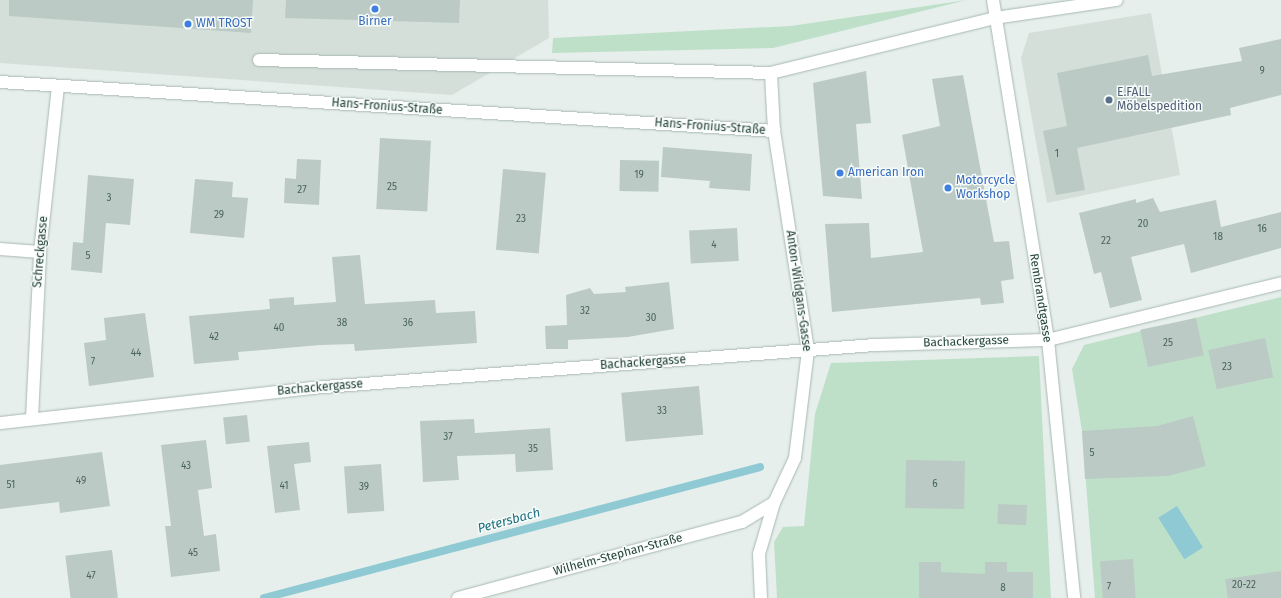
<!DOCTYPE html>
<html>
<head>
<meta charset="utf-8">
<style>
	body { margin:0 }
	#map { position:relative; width:1281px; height:598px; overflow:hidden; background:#e6efeb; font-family:"Fira Sans",sans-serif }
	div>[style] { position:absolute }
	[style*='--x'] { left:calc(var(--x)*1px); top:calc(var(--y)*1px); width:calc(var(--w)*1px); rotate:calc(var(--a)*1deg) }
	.built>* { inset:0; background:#d4dfda }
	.green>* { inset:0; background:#bfe0c8 }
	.water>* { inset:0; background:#8ec9d4; transform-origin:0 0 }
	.stream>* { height:8px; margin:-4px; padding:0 4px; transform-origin:4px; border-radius:4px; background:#8ec9d4 }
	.building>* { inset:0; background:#bbcac4; transform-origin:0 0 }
	.roads { filter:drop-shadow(0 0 1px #a8b8b2) drop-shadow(0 0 1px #a8b8b2) }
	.minor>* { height:12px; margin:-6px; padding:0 6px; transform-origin:6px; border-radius:6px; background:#fff }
	.dots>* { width:11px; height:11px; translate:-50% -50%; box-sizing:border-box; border:2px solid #f7fbf9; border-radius:50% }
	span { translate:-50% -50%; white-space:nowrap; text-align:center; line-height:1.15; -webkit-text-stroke:3px #f7fbf9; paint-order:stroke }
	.number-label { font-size:10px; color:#4a645c }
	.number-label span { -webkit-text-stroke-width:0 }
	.shop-label { font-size:12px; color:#366cbe }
	.left { translate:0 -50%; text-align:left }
	.service-label { font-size:12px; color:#4e5e75 }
	.street-label { font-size:12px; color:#24423a }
	.water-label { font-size:13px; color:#1c6f80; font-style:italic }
</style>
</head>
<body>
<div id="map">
	<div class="built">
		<div style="clip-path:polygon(0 0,548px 0,549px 38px,452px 95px,0 63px)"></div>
		<div style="clip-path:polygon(1151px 13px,1180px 175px,1047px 203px,1021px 58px,1029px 33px)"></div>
	</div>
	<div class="green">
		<div style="clip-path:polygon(967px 0,773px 48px,552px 53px,553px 38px,791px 26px)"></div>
		<div style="clip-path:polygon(1281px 297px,1281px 598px,1095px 598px,1082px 431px,1072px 369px,1084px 345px)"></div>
		<div style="clip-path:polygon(1039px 356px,1051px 598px,777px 598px,774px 542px,783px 527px,804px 526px,815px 414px,831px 363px)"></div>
	</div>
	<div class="water">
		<div style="left:1177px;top:506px;width:49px;height:22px;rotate:58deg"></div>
	</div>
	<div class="stream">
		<div style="--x:264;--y:598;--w:513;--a:-14.79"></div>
	</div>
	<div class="building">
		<div style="clip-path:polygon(9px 0,253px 0,251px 33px,9px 16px)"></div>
		<div style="clip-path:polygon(286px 0,460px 0,459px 23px,285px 18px)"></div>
		<div style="clip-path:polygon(1281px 39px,1281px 95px,1230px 108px,1231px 115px,1077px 148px,1085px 190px,1056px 195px,1043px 131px,1067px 126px,1057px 73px,1148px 55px,1152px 76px,1242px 61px,1239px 48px)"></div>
		<div style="clip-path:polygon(866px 71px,871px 123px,856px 124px,862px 199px,823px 196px,813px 83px)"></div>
		<div style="clip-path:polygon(963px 75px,994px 242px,1009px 241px,1014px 279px,1001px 281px,1004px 303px,981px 305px,980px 298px,832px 312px,825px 224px,869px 223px,871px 258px,923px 252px,902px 135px,940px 126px,932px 79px)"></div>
		<div style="left:380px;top:138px;width:51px;height:71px;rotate:3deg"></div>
		<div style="clip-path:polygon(663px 147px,752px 154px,750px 191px,709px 188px,710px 181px,661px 177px)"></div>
		<div style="clip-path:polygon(297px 159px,321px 160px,319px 205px,284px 203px,285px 178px,296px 179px)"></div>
		<div style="left:620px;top:160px;width:39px;height:31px;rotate:1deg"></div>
		<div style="left:503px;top:169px;width:43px;height:81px;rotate:5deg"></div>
		<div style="clip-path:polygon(88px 175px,134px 179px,130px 225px,106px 223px,102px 273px,71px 270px,73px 242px,83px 243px)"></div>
		<div style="clip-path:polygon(195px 179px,233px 182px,232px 197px,248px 198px,244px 238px,190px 233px)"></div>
		<div style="clip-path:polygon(1153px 198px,1160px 212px,1216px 200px,1221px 227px,1281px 212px,1281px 248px,1191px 273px,1184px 244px,1131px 257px,1142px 300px,1110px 308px,1101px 272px,1094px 274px,1079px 213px,1136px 199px,1136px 203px)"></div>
		<div style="left:737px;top:228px;width:33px;height:48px;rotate:87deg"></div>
		<div style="clip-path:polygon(360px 255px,365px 304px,435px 300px,436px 313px,475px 311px,477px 343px,355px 351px,354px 344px,320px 345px,238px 352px,239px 360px,194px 364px,189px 316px,270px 309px,269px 299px,294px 297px,294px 305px,336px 302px,332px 257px)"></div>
		<div style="clip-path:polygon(669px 282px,674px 329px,628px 337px,568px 340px,568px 349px,546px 349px,545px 326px,567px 325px,566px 295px,590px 288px,594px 294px,626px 292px,625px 287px)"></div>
		<div style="clip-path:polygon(145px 313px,154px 377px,89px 386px,84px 343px,106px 340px,104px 318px)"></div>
		<div style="left:1196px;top:318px;width:38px;height:57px;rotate:78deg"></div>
		<div style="left:1265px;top:338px;width:40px;height:58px;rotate:78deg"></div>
		<div style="left:699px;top:386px;width:49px;height:78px;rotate:85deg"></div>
		<div style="left:247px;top:415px;width:27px;height:24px;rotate:84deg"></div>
		<div style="clip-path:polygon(1193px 416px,1206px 466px,1168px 476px,1085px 479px,1082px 431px,1157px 426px)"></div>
		<div style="clip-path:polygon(474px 419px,475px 433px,550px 428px,553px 470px,516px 472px,515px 454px,457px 456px,459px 480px,423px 482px,420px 421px)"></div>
		<div style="clip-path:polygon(206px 440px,212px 488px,198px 490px,204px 536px,216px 534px,220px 571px,171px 577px,165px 526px,171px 526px,161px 445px)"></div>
		<div style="clip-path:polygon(309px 442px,311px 462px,294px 464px,300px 510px,275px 513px,267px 446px)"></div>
		<div style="clip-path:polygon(102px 452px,110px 506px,60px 513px,59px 502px,0 509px,0 465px)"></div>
		<div style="left:906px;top:460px;width:59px;height:48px;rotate:1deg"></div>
		<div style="left:381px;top:464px;width:47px;height:37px;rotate:86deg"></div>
		<div style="left:998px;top:504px;width:29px;height:20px;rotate:2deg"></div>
		<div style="left:112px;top:550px;width:48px;height:47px;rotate:83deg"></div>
		<div style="left:1133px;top:559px;width:39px;height:33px;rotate:86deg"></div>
		<div style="clip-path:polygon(919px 562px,941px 562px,941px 572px,985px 574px,985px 562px,1007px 562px,1007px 572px,1033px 572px,1033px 598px,919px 598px)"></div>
		<div style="clip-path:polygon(1281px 571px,1281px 598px,1228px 598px,1225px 579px)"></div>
	</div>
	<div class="roads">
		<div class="minor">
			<div style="--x:993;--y:0;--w:344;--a:80.8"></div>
			<div style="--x:1048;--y:340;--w:259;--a:84.2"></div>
			<div style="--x:259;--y:60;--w:512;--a:1.45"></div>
			<div style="--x:771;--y:73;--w:231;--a:-13.8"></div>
			<div style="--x:995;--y:18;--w:123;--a:-8.4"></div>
			<div style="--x:0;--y:82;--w:776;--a:3.62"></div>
			<div style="--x:0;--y:249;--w:40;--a:4.3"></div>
			<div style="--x:32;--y:418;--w:166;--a:-87.2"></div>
			<div style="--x:40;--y:252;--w:167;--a:-83.8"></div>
			<div style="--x:0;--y:423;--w:313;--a:-6.4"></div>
			<div style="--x:311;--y:388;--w:566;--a:-4.36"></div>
			<div style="--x:875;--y:345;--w:173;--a:-1.7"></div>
			<div style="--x:1048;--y:340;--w:240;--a:-13.7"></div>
			<div style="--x:458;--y:598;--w:294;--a:-15"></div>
			<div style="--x:742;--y:522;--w:37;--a:-31"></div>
			<div style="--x:761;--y:598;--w:44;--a:-92.6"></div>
			<div style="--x:759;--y:554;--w:53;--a:-73.6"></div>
			<div style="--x:774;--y:503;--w:50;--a:-65"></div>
			<div style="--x:795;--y:458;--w:109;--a:-83.1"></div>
			<div style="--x:808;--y:350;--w:222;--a:-98.8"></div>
			<div style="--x:774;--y:131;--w:58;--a:-93"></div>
		</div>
	</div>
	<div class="dots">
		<div style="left:375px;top:9px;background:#3f7fe0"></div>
		<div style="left:188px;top:24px;background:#3f7fe0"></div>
		<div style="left:1109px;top:100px;background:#5c6f8a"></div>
		<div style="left:840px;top:173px;background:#3f7fe0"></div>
		<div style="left:948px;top:188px;background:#3f7fe0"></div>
	</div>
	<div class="number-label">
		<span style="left:1262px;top:72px">9</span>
		<span style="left:1057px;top:155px">1</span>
		<span style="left:639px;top:176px">19</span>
		<span style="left:392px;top:188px">25</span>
		<span style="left:302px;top:191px">27</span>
		<span style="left:109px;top:199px">3</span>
		<span style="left:219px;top:216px">29</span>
		<span style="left:521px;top:220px">23</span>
		<span style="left:1143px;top:225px">20</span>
		<span style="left:1262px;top:230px">16</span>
		<span style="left:1218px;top:238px">18</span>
		<span style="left:1106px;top:242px">22</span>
		<span style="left:714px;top:246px">4</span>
		<span style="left:88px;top:257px">5</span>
		<span style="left:585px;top:312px">32</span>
		<span style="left:651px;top:319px">30</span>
		<span style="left:342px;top:324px">38</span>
		<span style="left:408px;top:324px">36</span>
		<span style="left:279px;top:329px">40</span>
		<span style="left:214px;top:338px">42</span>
		<span style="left:1168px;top:344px">25</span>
		<span style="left:136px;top:354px">44</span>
		<span style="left:93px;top:363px">7</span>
		<span style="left:1227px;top:368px">23</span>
		<span style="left:662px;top:412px">33</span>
		<span style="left:448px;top:438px">37</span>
		<span style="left:533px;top:450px">35</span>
		<span style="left:1092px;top:454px">5</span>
		<span style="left:186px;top:467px">43</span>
		<span style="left:81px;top:482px">49</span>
		<span style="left:935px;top:485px">6</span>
		<span style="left:11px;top:486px">51</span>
		<span style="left:284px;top:487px">41</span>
		<span style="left:364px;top:488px">39</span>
		<span style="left:193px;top:554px">45</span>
		<span style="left:91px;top:577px">47</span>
		<span style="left:1244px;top:586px">20-22</span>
		<span style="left:1109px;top:588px">7</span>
		<span style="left:1003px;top:589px">8</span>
	</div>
	<div class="shop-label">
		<span style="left:375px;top:22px">Birner</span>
		<span class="left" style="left:196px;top:24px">WM TROST</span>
		<span class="left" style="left:848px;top:173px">American Iron</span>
		<span class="left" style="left:956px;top:188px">Motorcycle<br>Workshop</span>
	</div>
	<div class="service-label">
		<span class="left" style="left:1117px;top:100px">E.FALL<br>Möbelspedition</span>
	</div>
	<div class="street-label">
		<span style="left:387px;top:107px;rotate:4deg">Hans-Fronius-Straße</span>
		<span style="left:710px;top:127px;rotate:4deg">Hans-Fronius-Straße</span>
		<span style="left:41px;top:252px;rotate:-85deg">Schreckgasse</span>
		<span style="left:798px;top:291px;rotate:82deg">Anton-Wildgans-Gasse</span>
		<span style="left:1040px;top:298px;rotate:81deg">Rembrandtgasse</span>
		<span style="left:966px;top:342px;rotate:-2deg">Bachackergasse</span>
		<span style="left:643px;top:363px;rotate:-4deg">Bachackergasse</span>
		<span style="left:320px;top:388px;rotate:-5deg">Bachackergasse</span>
		<span style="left:618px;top:555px;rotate:-15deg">Wilhelm-Stephan-Straße</span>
	</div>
	<div class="water-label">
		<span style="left:509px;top:521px;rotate:-15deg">Petersbach</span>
	</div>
</div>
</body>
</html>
